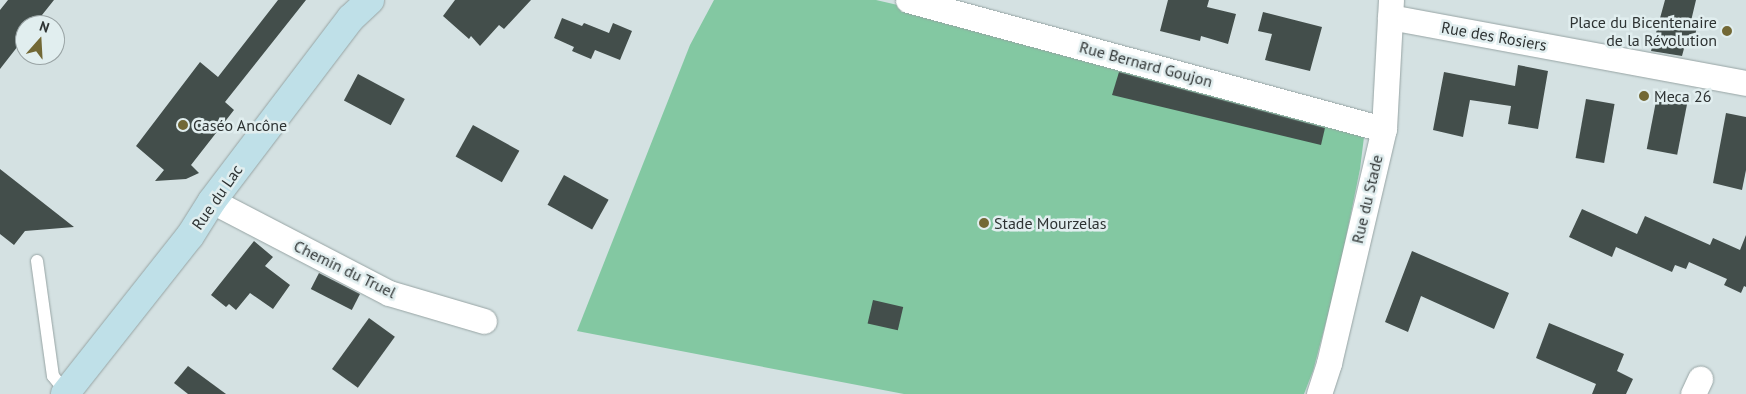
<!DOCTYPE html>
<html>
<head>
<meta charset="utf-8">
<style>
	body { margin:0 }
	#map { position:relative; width:1746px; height:394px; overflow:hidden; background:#d4e1e2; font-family:"PT Sans",sans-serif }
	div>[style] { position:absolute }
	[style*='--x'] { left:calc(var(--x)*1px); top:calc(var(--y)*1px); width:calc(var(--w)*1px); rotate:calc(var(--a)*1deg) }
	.green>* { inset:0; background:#83c8a2 }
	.building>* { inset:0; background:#434e4b; transform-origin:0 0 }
	.roads { filter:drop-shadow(0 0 1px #97a4a4) drop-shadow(0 0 1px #97a4a4) }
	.lane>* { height:12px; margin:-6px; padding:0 6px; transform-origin:6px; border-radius:6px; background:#fff }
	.street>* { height:25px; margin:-12.5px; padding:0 12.5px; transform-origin:12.5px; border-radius:12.5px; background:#fff }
	.secondary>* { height:28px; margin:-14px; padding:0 14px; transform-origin:14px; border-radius:14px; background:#bfe0e8 }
	.dots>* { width:14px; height:14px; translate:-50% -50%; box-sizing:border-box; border:2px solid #e1eeef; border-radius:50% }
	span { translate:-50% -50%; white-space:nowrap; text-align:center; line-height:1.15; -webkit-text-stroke:5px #e1eeef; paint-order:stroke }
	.poi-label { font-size:16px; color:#2e3333 }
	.right { translate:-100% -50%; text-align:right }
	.left { translate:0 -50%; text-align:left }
	.street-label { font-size:16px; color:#2e3333 }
	.north { position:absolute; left:15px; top:15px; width:50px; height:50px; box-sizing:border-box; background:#e1eeef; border:1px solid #99a3a4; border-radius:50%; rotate:19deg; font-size:14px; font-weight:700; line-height:20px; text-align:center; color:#2e3333 }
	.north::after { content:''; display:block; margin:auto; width:18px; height:22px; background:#726835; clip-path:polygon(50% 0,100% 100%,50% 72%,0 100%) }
</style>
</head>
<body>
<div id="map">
	<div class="green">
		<div style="clip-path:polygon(714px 0,876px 0,1367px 113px,1360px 169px,1338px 277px,1313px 371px,1304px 394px,904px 394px,577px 331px,690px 45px)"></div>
	</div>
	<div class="building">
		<div style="clip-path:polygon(8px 0,54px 0,34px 25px,25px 25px,25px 37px,0 69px,0 10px)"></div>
		<div style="clip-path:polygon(278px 0,306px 0,225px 102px,234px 110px,191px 165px,199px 173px,186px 179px,155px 181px,164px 170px,136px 146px,200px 62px,218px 77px)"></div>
		<div style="clip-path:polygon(455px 0,531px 0,504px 29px,499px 25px,480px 46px,471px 36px,469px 39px,443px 16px)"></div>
		<div style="clip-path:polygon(1168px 0,1209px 0,1207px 7px,1236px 14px,1228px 44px,1201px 36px,1200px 41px,1160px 31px)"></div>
		<div style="clip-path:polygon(1665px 0,1696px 0,1691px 21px,1698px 24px,1693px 42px,1686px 41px,1682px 56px,1651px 51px)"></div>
		<div style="clip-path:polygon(1263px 12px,1322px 27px,1310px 71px,1265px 60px,1272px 34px,1258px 31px)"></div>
		<div style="clip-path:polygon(562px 18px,582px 26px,584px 23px,609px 33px,613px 23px,632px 31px,620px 60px,595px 50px,591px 59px,572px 51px,574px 47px,554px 38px)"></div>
		<div style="clip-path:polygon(1518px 65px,1548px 71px,1538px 129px,1508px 124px,1511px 106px,1470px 100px,1463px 137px,1433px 130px,1444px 72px,1515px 86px)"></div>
		<div style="clip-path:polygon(1119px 72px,1325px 128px,1321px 145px,1112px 95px)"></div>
		<div style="left:358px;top:74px;width:53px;height:30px;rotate:28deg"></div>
		<div style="left:1658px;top:91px;width:31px;height:59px;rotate:11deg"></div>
		<div style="left:1586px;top:99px;width:29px;height:60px;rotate:10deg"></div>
		<div style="clip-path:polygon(1726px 113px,1746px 117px,1746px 170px,1742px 190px,1713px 183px)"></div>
		<div style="left:473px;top:125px;width:53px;height:36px;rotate:29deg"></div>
		<div style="clip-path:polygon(0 169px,74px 227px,25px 231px,14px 245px,0 234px)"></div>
		<div style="left:564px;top:175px;width:51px;height:34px;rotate:29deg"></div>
		<div style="clip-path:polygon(1582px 209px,1637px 234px,1645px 216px,1710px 245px,1713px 238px,1740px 250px,1746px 235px,1746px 287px,1744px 286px,1741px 293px,1724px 285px,1727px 279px,1689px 262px,1686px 269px,1675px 265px,1672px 272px,1616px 247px,1612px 257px,1569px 237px)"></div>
		<div style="clip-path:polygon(254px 241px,273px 257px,265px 266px,290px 285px,273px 309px,250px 293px,236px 310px,229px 304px,226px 307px,211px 295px)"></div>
		<div style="clip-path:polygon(1412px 251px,1509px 293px,1494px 329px,1421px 296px,1408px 332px,1385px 322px)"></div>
		<div style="left:319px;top:273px;width:46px;height:18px;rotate:27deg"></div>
		<div style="left:873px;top:300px;width:31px;height:24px;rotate:13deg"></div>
		<div style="left:369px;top:318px;width:32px;height:63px;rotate:36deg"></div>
		<div style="clip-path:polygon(1549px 323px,1624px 354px,1617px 371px,1633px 379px,1626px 394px,1592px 394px,1596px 384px,1536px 358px)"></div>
		<div style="clip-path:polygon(188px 366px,226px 394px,188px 394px,174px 383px)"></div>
	</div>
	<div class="roads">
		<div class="lane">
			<div style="--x:37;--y:261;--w:116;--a:82.1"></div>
			<div style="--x:53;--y:376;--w:21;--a:51"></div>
		</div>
		<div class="street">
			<div style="--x:908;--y:0;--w:493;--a:15.2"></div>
			<div style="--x:1390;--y:17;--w:362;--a:10.5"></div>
			<div style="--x:212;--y:201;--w:199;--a:27.5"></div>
			<div style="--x:389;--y:293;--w:99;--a:16.4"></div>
			<div style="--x:1319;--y:394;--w:33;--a:-72"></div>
			<div style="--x:1329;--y:363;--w:240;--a:-76.8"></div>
			<div style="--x:1384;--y:129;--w:129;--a:-86.9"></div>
			<div style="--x:1693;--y:394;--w:17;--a:-65"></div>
		</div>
		<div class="secondary">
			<div style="--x:65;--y:394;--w:201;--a:-51.7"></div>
			<div style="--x:190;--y:236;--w:41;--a:-57.8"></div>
			<div style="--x:212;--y:201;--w:230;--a:-52.8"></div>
			<div style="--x:351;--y:18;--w:26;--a:-43"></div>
		</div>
	</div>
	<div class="dots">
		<div style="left:1727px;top:31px;background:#726835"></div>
		<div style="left:1644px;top:96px;background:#726835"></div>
		<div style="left:183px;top:125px;background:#726835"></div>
		<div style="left:984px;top:223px;background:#726835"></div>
	</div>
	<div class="poi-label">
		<span class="right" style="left:1717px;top:31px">Place du Bicentenaire<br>de la Révolution</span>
		<span class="left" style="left:1654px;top:96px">Meca 26</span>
		<span class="left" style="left:193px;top:125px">Caséo Ancône</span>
		<span class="left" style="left:994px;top:223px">Stade Mourzelas</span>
	</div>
	<div class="street-label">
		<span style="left:1494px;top:36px;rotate:10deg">Rue des Rosiers</span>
		<span style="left:1146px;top:64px;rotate:15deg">Rue Bernard Goujon</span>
		<span style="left:217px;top:197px;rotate:-55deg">Rue du Lac</span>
		<span style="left:1367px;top:199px;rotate:-77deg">Rue du Stade</span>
		<span style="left:345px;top:269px;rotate:26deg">Chemin du Truel</span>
	</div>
	<div class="north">N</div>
</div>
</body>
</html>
